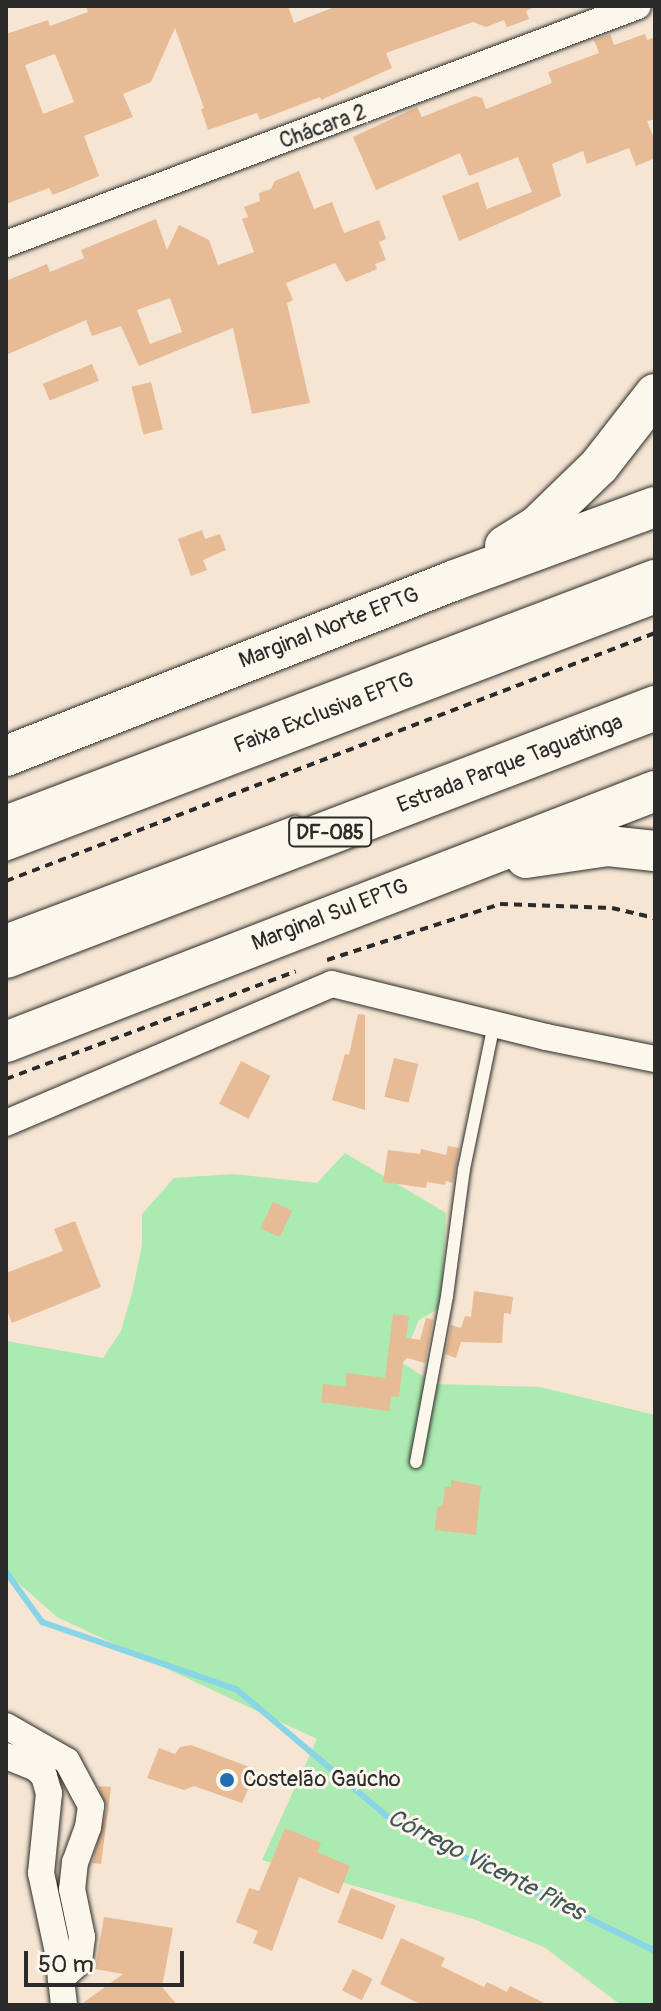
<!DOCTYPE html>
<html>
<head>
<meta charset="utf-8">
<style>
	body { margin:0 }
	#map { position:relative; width:661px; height:2011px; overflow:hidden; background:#f5e5d2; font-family:Pangolin,sans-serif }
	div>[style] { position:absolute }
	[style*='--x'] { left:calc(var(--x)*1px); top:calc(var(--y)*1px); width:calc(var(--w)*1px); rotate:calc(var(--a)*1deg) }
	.green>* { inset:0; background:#abeab1 }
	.stream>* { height:6px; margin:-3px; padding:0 3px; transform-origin:3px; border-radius:3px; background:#87d5e6 }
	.building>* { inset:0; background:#e6bb96; transform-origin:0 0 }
	.path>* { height:4px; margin-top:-2px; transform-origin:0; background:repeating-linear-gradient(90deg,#2b2b2b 0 8px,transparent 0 14px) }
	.roads { filter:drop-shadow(0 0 2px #2b2b2b) drop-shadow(0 0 2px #2b2b2b) }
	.service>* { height:12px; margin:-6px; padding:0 6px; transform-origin:6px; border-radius:6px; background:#fbf7ec }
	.minor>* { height:26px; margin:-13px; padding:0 13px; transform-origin:13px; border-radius:13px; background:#fbf7ec }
	.primary>* { height:40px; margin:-20px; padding:0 20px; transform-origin:20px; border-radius:20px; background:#fbf7ec }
	.motorway>* { height:44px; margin:-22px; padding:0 22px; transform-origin:22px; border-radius:22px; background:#fbf7ec }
	.dots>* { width:22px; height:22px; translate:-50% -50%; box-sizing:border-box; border:4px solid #fbf7ec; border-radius:50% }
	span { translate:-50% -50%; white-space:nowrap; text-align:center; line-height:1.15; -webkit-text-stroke:6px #fbf7ec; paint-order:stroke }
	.shield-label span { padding:2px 6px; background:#fbf7ec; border:2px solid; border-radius:6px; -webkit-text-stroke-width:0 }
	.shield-label { font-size:20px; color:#2b2b2b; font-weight:700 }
	.street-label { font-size:22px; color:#2b2b2b }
	.poi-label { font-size:22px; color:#2b2b2b }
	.left { translate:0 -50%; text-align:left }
	.water-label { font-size:24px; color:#42565a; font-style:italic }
	.frame { position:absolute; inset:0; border:8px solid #2b2b2b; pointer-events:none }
	.scale { position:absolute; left:24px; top:1951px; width:160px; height:36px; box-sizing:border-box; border:4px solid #2b2b2b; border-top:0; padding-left:10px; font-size:24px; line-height:28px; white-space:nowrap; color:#2b2b2b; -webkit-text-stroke:6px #fbf7ec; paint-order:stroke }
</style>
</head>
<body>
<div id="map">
	<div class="green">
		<div style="clip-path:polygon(345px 1153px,446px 1213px,441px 1307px,419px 1320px,401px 1362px,435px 1384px,540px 1387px,655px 1415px,655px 2005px,621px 2005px,544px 1947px,473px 1919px,262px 1860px,317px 1739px,57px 1617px,6px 1572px,6px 1341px,103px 1358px,121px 1331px,133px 1289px,142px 1245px,142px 1214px,174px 1178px,234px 1174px,317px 1183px)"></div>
	</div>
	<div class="stream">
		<div style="--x:6;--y:1572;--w:62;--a:54.2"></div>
		<div style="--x:42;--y:1622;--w:205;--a:19.1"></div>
		<div style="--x:236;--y:1689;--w:208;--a:40.1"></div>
		<div style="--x:395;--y:1823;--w:290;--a:26.2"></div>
	</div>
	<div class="building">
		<div style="clip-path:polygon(evenodd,86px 6px,288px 6px,294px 23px,337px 6px,536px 6px,526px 11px,529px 19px,507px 27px,504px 20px,486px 27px,473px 22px,386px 53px,392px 68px,321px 100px,320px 97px,260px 120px,257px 113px,208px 130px,201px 109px,204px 108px,175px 28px,151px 82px,123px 94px,133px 117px,84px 136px,99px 176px,53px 195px,49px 188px,6px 204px,6px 34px,48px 20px,50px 26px,88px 12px,86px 6px,55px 54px,74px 102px,43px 114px,25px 65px,55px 54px)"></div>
		<div style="clip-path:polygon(610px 34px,614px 45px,645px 34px,647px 40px,655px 37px,655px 119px,647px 121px,655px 141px,655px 158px,636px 166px,629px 148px,587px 164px,583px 151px,552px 164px,561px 196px,459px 241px,442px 196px,478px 182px,487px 209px,532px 192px,518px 157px,469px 176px,460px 153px,376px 190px,353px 137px,417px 107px,422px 117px,475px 96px,482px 98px,486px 109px,552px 83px,548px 72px,599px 53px,594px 40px)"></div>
		<div style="clip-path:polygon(evenodd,299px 171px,314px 209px,332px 202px,344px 233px,379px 220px,386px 239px,379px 242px,386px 260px,375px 264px,377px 269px,346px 282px,335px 263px,286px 283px,293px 300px,287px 303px,310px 403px,252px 414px,233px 328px,139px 366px,121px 326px,92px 336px,86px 320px,6px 355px,6px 281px,47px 264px,50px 272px,84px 258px,81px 250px,156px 219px,167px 250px,179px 225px,209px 240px,218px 265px,254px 252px,242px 219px,248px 217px,244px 207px,260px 201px,259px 193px,271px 189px,275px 181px,299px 171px,170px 298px,182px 332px,150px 344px,137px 310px,170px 298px)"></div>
		<div style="left:92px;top:364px;width:18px;height:53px;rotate:68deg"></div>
		<div style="left:151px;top:382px;width:49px;height:20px;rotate:76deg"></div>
		<div style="clip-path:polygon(202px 530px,205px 539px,220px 534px,226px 550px,203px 560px,207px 570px,191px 576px,178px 539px)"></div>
		<div style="clip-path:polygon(358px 1014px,365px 1015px,365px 1110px,332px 1100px,345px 1054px,349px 1055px)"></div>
		<div style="left:394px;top:1058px;width:25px;height:40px;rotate:14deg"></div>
		<div style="left:241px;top:1061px;width:33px;height:48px;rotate:27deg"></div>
		<div style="clip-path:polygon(448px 1146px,459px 1148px,453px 1183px,446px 1181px,445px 1185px,427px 1182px,426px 1188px,383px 1182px,388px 1150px,420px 1154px,421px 1149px,446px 1155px)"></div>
		<div style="left:273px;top:1202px;width:21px;height:29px;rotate:25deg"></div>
		<div style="clip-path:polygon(75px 1221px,101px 1287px,12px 1323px,6px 1308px,6px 1273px,63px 1251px,54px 1229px)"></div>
		<div style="clip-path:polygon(474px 1291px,513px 1297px,511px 1314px,504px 1313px,502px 1343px,461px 1342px,456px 1358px,445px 1354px,451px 1325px,461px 1328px,465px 1316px,471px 1317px)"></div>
		<div style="clip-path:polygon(393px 1314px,409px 1316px,406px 1338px,420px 1340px,426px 1318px,433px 1320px,425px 1363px,407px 1358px,403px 1362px,399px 1397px,391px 1396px,389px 1411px,321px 1402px,323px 1384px,346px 1387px,346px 1373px,385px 1378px)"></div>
		<div style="clip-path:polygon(451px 1480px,481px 1486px,476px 1535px,435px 1530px,437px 1508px,443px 1505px,445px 1486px,451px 1487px)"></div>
		<div style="clip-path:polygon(191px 1745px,257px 1770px,242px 1803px,194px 1786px,184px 1790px,147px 1778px,159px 1748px,175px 1754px,180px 1747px)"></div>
		<div style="clip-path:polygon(98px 1786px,111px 1787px,101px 1864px,92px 1863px,107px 1808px)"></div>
		<div style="clip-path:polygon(285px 1828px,321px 1843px,317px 1852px,350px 1866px,339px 1894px,299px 1877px,272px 1951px,253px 1943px,258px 1931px,236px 1922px,249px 1888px,259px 1891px)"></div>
		<div style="left:351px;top:1888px;width:48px;height:37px;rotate:21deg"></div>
		<div style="clip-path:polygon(104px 1917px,173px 1928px,162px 1987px,177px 2005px,80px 2005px,123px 1974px,95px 1969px)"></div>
		<div style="clip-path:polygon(401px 1938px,445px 1958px,441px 1966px,484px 1987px,487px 1982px,507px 1992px,510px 1986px,548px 2005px,422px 2005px,380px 1984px)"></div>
		<div style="left:353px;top:1969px;width:22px;height:24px;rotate:27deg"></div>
	</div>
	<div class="path">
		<div style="--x:6;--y:881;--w:695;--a:-20.91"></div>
		<div style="--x:327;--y:960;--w:182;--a:-17.9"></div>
		<div style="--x:500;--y:904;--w:112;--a:2"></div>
		<div style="--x:612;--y:908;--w:44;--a:13.1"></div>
		<div style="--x:6;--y:1079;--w:309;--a:-20.4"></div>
	</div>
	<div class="roads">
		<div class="service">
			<div style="--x:6;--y:855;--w:694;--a:-20.84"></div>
			<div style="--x:6;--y:930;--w:309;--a:-20.5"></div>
			<div style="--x:416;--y:1462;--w:169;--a:-79.4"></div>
			<div style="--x:447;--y:1296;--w:128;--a:-82.4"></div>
			<div style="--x:464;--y:1169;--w:148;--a:-78.3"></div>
		</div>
		<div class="minor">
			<div style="--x:6;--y:244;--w:675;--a:-20.64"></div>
			<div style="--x:6;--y:1123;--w:354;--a:-23.1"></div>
			<div style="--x:332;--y:984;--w:220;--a:13.9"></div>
			<div style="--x:546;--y:1037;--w:111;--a:11.4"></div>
			<div style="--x:6;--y:1726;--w:70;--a:29.8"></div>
			<div style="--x:67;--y:1761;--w:51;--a:61.9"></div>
			<div style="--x:91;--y:1806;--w:21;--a:98"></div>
			<div style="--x:88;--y:1827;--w:37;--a:110"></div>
			<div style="--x:75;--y:1862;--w:27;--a:96"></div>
			<div style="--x:72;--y:1889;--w:49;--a:78.2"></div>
			<div style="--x:82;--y:1937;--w:25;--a:97"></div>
			<div style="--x:79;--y:1962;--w:25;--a:137"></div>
			<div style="--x:6;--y:1756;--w:32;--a:22"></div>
			<div style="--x:36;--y:1768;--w:11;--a:45"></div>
			<div style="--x:44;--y:1776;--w:18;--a:74"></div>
			<div style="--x:49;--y:1793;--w:80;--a:95.7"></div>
			<div style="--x:41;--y:1873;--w:81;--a:77.9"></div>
			<div style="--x:58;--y:1952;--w:53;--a:83.5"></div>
		</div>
		<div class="primary">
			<div style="--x:505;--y:546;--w:36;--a:-32"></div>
			<div style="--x:536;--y:527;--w:88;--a:-44.1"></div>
			<div style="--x:599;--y:466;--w:91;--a:-52.1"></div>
			<div style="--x:6;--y:756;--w:482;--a:-21.4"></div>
			<div style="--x:455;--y:580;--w:213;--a:-20.1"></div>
			<div style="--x:526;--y:858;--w:83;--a:-8.3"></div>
			<div style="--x:608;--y:846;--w:47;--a:6.1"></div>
			<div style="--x:6;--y:1042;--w:696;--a:-21.14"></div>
		</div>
		<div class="motorway">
			<div style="--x:6;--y:828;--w:694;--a:-20.76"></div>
			<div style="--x:6;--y:956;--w:695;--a:-20.91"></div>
		</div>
	</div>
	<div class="dots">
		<div style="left:227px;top:1780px;background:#1f6fb2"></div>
	</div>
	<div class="shield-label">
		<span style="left:330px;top:832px">DF-085</span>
	</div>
	<div class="street-label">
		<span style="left:323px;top:127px;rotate:-20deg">Chácara 2</span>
		<span style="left:329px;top:628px;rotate:-21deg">Marginal Norte EPTG</span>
		<span style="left:324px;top:713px;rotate:-21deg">Faixa Exclusiva EPTG</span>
		<span style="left:510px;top:764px;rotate:-21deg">Estrada Parque Taguatinga</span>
		<span style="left:330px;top:915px;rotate:-21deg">Marginal Sul EPTG</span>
	</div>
	<div class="poi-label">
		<span class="left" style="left:243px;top:1780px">Costelão Gaúcho</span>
	</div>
	<div class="water-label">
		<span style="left:486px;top:1865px;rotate:27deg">Córrego Vicente Pires</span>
	</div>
	<div class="frame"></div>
	<div class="scale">50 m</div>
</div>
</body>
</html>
